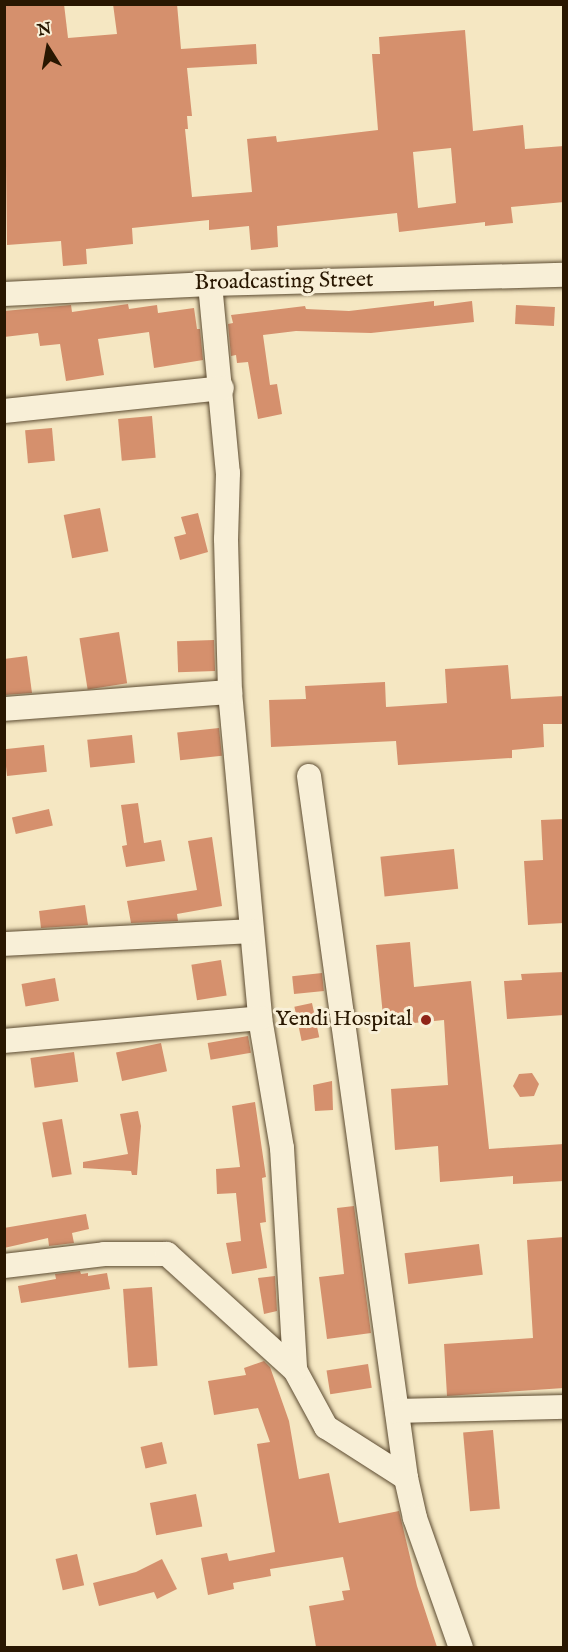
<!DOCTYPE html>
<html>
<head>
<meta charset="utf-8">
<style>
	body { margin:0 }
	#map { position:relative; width:568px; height:1652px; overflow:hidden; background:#f5e7c2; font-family:"IM FELL English",serif }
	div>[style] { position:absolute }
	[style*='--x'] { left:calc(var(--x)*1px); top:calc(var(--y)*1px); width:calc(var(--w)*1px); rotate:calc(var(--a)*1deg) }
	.building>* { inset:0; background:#d5906d; transform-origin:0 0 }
	.roads { filter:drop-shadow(0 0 2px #5c4b31) drop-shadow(0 0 2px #5c4b31) }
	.minor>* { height:24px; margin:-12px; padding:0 12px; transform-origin:12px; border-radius:12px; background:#f8efd7 }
	.dots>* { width:16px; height:16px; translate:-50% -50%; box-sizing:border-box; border:3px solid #f8efd7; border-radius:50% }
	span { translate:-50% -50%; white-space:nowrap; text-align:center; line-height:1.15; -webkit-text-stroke:6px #f8efd7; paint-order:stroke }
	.street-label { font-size:22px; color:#291701 }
	.poi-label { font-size:22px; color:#291701 }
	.right { translate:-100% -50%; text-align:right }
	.frame { position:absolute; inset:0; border:6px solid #291701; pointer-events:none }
	.north { position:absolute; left:18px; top:18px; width:60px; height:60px; -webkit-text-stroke:4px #f8efd7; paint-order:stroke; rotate:349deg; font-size:16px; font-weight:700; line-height:24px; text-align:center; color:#291701 }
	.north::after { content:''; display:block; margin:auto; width:21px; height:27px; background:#291701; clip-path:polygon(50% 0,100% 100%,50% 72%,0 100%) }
</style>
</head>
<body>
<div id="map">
	<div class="building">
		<div style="clip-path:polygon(evenodd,4px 4px,64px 4px,68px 38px,117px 34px,113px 4px,177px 4px,181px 49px,256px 44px,257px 64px,187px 68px,192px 116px,187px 116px,188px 129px,185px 129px,192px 197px,252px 192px,247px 139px,276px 136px,277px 142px,378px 130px,372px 54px,380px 54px,379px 37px,465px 30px,473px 131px,523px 125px,525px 149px,564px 146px,564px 202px,511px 207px,513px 223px,485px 226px,485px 222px,399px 232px,397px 213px,277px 226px,278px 247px,251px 250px,249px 226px,209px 230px,209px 220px,132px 228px,133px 244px,86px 249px,87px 264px,63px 266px,61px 241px,7px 245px,4px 4px,451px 148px,456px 203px,418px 208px,413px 152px,451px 148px)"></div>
		<div style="clip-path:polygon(434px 301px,434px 306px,472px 301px,474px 322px,371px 333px,296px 331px,263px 335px,270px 385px,277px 384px,282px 414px,258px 419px,248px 362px,237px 363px,236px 355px,231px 356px,228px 324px,233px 323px,231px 315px,305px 306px,306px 309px,349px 311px)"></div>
		<div style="clip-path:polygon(128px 304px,129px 309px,157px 305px,158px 313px,194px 308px,197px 329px,200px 329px,203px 360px,154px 368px,149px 332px,98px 339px,104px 375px,66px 381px,60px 344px,40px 346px,38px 333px,4px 337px,4px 311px,71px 305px,72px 312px)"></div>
		<div style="left:516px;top:305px;width:39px;height:19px;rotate:3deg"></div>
		<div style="left:152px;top:416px;width:42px;height:34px;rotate:85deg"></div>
		<div style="left:52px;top:428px;width:33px;height:27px;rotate:85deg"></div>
		<div style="left:100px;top:508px;width:44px;height:37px;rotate:79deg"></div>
		<div style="clip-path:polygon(198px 513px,208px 552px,180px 560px,174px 537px,186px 534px,181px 517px)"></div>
		<div style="left:119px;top:632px;width:52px;height:40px;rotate:81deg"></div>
		<div style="left:214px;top:640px;width:31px;height:37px;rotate:88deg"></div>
		<div style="clip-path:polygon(27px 656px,32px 693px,4px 695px,4px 659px)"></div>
		<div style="clip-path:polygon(508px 665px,511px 699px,564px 696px,564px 724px,543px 724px,544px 747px,512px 750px,512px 758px,398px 765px,396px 741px,271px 747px,269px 700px,306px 699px,305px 686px,385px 682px,386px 707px,447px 703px,445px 669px)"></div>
		<div style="left:219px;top:728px;width:28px;height:42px;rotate:84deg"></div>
		<div style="left:132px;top:735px;width:28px;height:45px;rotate:84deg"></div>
		<div style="left:44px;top:745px;width:27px;height:40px;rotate:84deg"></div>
		<div style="clip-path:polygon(138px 803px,144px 843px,161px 840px,165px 861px,126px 867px,122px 846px,127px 845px,121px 805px)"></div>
		<div style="left:49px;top:809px;width:17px;height:38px;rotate:77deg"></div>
		<div style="clip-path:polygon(564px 819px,564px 923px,528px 925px,524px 861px,543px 860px,541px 820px)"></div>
		<div style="clip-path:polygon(212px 837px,222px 906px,177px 914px,178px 921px,131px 923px,127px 901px,197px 890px,188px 841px)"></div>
		<div style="left:454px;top:849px;width:40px;height:74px;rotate:84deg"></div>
		<div style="clip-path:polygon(85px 905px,88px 925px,41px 928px,39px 911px)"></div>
		<div style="clip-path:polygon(410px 942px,414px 987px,471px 981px,489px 1149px,564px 1144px,564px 1181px,513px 1184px,513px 1176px,440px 1182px,438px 1146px,395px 1150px,391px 1089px,448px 1085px,444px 1020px,384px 1026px,376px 945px)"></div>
		<div style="left:221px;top:960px;width:36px;height:30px;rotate:81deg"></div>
		<div style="clip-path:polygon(564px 972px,564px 1015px,507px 1019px,504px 981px,522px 980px,521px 974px)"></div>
		<div style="left:322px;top:973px;width:18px;height:30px;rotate:84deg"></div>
		<div style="left:55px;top:978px;width:23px;height:34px;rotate:80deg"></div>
		<div style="left:312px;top:1003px;width:35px;height:18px;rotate:78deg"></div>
		<div style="left:248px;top:1036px;width:17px;height:41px;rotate:80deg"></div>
		<div style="left:161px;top:1043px;width:29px;height:46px;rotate:78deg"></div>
		<div style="left:74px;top:1052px;width:30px;height:44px;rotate:82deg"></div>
		<div style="clip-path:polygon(532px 1073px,539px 1084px,534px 1096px,520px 1097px,513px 1086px,519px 1074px)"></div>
		<div style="clip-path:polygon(332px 1081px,333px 1110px,315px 1111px,313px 1085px)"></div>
		<div style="clip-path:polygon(255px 1102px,266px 1177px,262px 1178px,266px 1222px,260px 1223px,267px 1268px,232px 1274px,226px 1243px,241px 1241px,236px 1193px,217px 1194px,216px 1169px,240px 1167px,232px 1106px)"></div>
		<div style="clip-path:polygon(138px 1111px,141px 1126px,137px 1175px,132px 1175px,131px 1171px,83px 1168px,83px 1162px,128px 1154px,120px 1114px)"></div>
		<div style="left:62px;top:1119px;width:56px;height:20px;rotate:80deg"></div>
		<div style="clip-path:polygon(354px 1206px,371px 1333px,327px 1339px,319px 1277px,344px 1274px,337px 1208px)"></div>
		<div style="clip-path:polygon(86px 1214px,89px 1229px,72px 1233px,74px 1243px,49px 1246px,48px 1238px,4px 1248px,4px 1228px)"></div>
		<div style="clip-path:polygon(564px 1237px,564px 1388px,447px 1396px,444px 1344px,533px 1338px,527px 1240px)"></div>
		<div style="left:479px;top:1244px;width:31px;height:75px;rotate:83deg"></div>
		<div style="clip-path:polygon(80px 1271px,81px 1274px,88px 1273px,88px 1276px,107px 1273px,110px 1289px,21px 1303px,18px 1286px,56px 1279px,55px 1274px)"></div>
		<div style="clip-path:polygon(275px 1276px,277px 1311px,264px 1314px,258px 1278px)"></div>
		<div style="left:152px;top:1287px;width:79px;height:29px;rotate:86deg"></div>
		<div style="clip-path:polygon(264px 1361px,270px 1367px,289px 1421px,299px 1479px,329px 1473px,339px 1523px,399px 1511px,417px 1586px,437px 1647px,316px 1647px,309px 1606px,344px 1600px,342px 1591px,350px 1590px,343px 1557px,270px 1569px,271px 1576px,233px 1583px,234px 1589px,208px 1595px,201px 1558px,227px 1553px,229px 1561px,275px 1552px,257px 1444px,270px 1442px,258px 1408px,214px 1415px,208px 1381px,246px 1375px,244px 1368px)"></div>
		<div style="left:368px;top:1364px;width:24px;height:42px;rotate:81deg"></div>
		<div style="left:493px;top:1430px;width:79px;height:30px;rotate:85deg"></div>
		<div style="left:162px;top:1442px;width:22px;height:22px;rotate:77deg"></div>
		<div style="left:196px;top:1494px;width:33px;height:47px;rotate:79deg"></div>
		<div style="left:77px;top:1554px;width:32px;height:22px;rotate:77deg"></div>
		<div style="clip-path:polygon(162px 1559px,177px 1589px,157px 1599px,154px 1592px,99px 1606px,93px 1583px,136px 1572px)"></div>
	</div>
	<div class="roads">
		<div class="minor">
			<div style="--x:210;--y:284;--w:190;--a:84.6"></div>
			<div style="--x:228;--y:473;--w:66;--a:91.7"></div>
			<div style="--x:226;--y:539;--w:153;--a:88.5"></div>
			<div style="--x:230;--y:692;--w:327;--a:84.7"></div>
			<div style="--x:260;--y:1018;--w:132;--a:80.4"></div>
			<div style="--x:282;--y:1148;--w:222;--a:86.6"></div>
			<div style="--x:295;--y:1370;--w:65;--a:61.5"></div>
			<div style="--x:326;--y:1427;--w:95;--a:32.5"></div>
			<div style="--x:4;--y:294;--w:206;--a:-2.8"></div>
			<div style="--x:210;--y:284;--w:354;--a:-1.5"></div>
			<div style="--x:4;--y:411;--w:219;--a:-6"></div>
			<div style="--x:4;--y:709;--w:227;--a:-4.3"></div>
			<div style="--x:309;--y:776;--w:709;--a:82.13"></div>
			<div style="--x:406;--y:1478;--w:41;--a:77.3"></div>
			<div style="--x:415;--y:1518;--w:138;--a:70.5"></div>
			<div style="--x:4;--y:944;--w:247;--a:-3"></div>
			<div style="--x:4;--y:1041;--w:257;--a:-5.1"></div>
			<div style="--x:4;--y:1266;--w:101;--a:-6.8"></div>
			<div style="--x:104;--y:1254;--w:63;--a:0"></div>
			<div style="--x:167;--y:1254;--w:173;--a:42.2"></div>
			<div style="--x:397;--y:1411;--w:167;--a:-1.4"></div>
		</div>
	</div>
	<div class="dots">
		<div style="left:426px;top:1020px;background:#8f2418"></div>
	</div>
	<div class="street-label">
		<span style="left:284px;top:282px;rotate:-1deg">Broadcasting Street</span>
	</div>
	<div class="poi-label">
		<span class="right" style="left:412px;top:1020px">Yendi Hospital</span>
	</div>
	<div class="frame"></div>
	<div class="north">N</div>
</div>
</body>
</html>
